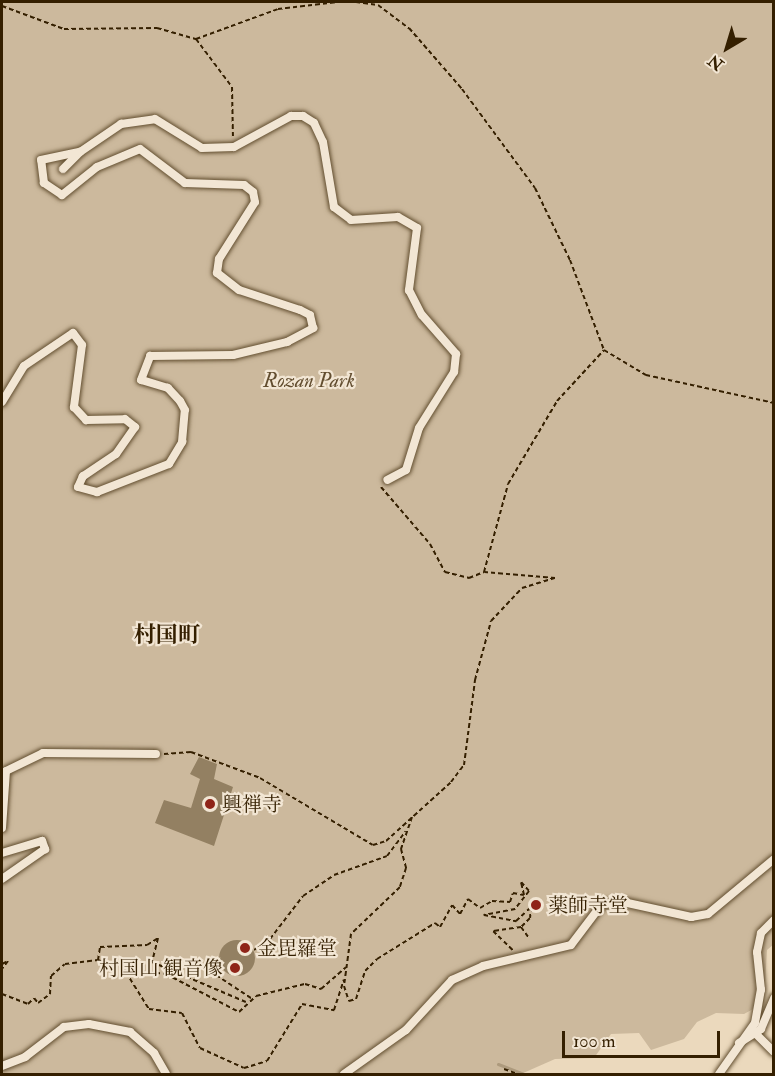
<!DOCTYPE html>
<html>
<head>
<meta charset="utf-8">
<style>
	body { margin:0 }
	#map { position:relative; width:775px; height:1076px; overflow:hidden; background:#ebd9bd; font-family:"IM FELL Double Pica","Noto Serif JP",serif }
	div>[style] { position:absolute }
	[style*='--x'] { left:calc(var(--x)*1px); top:calc(var(--y)*1px); width:calc(var(--w)*1px); rotate:calc(var(--a)*1deg) }
	.green>* { inset:0; background:#ccb99d }
	.stream>* { height:3px; margin:-1.5px; padding:0 1.5px; transform-origin:1.5px; border-radius:1.5px; background:#ad9a7d }
	.building>* { inset:0; background:#938062 }
	.round { border-radius:50% }
	.path>* { height:2px; margin-top:-1px; transform-origin:0; background:repeating-linear-gradient(90deg,#341f00 0 4.5px,transparent 0 7.5px) }
	.roads { filter:drop-shadow(0 0 2px #624e2f) drop-shadow(0 0 2px #624e2f) }
	.minor>* { height:8px; margin:-4px; padding:0 4px; transform-origin:4px; border-radius:4px; background:#f2e6d4 }
	.dots>* { width:16px; height:16px; translate:-50% -50%; box-sizing:border-box; border:3px solid #f2e6d4; border-radius:50% }
	span { translate:-50% -50%; white-space:nowrap; text-align:center; line-height:1.15; -webkit-text-stroke:4.5px #f2e6d4; paint-order:stroke }
	.park-label { font-size:20px; color:#624d2f; font-style:italic }
	.poi-label { font-size:20px; color:#341f00 }
	.left { translate:0 -50%; text-align:left }
	.right { translate:-100% -50%; text-align:right }
	.quarter-label { font-size:22px; color:#341f00; font-weight:700 }
	.frame { position:absolute; inset:0; border:3px solid #341f00; pointer-events:none }
	.north { position:absolute; left:697px; top:18px; width:60px; height:60px; -webkit-text-stroke:4px #f2e6d4; paint-order:stroke; rotate:218deg; font-size:16px; font-weight:700; line-height:24px; text-align:center; color:#341f00 }
	.north::after { content:''; display:block; margin:auto; width:21px; height:27px; background:#341f00; clip-path:polygon(50% 0,100% 100%,50% 72%,0 100%) }
	.scale { position:absolute; left:562px; top:1031px; width:158px; height:27px; box-sizing:border-box; border:3px solid #341f00; border-top:0; padding-left:8px; font-size:18px; line-height:21px; white-space:nowrap; color:#341f00; -webkit-text-stroke:4px #f2e6d4; paint-order:stroke }
</style>
</head>
<body>
<div id="map">
	<div class="green">
		<div style="clip-path:polygon(2px 2px,773px 2px,774px 944px,767px 950px,764px 1003px,744px 1014px,716px 1013px,697px 1022px,684px 1039px,651px 1050px,639px 1033px,611px 1034px,594px 1058px,555px 1059px,521px 1074px,2px 1074px)"></div>
	</div>
	<div class="stream">
		<div style="--x:498;--y:1064;--w:28;--a:21"></div>
	</div>
	<div class="building">
		<div style="clip-path:polygon(199px 757px,217px 764px,214px 779px,233px 787px,214px 846px,155px 823px,164px 800px,191px 808px,200px 779px,190px 774px)"></div>
		<div class="round" style="left:219px;top:940px;width:36px;height:36px"></div>
	</div>
	<div class="path">
		<div style="--x:356;--y:2;--w:22;--a:8"></div>
		<div style="--x:378;--y:5;--w:39;--a:37"></div>
		<div style="--x:409;--y:28;--w:81;--a:49"></div>
		<div style="--x:462;--y:89;--w:123;--a:53.6"></div>
		<div style="--x:535;--y:188;--w:80;--a:64.1"></div>
		<div style="--x:570;--y:260;--w:96;--a:69.3"></div>
		<div style="--x:604;--y:350;--w:49;--a:30.8"></div>
		<div style="--x:646;--y:375;--w:131;--a:12.3"></div>
		<div style="--x:2;--y:6;--w:66;--a:20.4"></div>
		<div style="--x:64;--y:29;--w:93;--a:-0.6"></div>
		<div style="--x:157;--y:28;--w:41;--a:15.8"></div>
		<div style="--x:196;--y:39;--w:60;--a:53.1"></div>
		<div style="--x:232;--y:87;--w:51;--a:88.9"></div>
		<div style="--x:196;--y:39;--w:87;--a:-20.1"></div>
		<div style="--x:278;--y:9;--w:60;--a:-6.7"></div>
		<div style="--x:381;--y:487;--w:75;--a:49.3"></div>
		<div style="--x:430;--y:544;--w:32;--a:62"></div>
		<div style="--x:445;--y:572;--w:25;--a:14"></div>
		<div style="--x:469;--y:578;--w:16;--a:-22"></div>
		<div style="--x:164;--y:754;--w:27;--a:-4"></div>
		<div style="--x:191;--y:752;--w:74;--a:20.6"></div>
		<div style="--x:260;--y:778;--w:131;--a:30.7"></div>
		<div style="--x:373;--y:845;--w:14;--a:-17"></div>
		<div style="--x:386;--y:841;--w:88;--a:-42.2"></div>
		<div style="--x:451;--y:782;--w:21;--a:-53"></div>
		<div style="--x:464;--y:765;--w:86;--a:-82.6"></div>
		<div style="--x:475;--y:680;--w:61;--a:-74.8"></div>
		<div style="--x:491;--y:621;--w:45;--a:-46.8"></div>
		<div style="--x:522;--y:588;--w:34;--a:-17"></div>
		<div style="--x:555;--y:578;--w:71;--a:-175.2"></div>
		<div style="--x:484;--y:572;--w:91;--a:-74.7"></div>
		<div style="--x:508;--y:484;--w:96;--a:-59.4"></div>
		<div style="--x:557;--y:401;--w:69;--a:-47.3"></div>
		<div style="--x:412;--y:817;--w:34;--a:109"></div>
		<div style="--x:401;--y:849;--w:20;--a:75"></div>
		<div style="--x:406;--y:868;--w:20;--a:108"></div>
		<div style="--x:400;--y:887;--w:68;--a:136.2"></div>
		<div style="--x:351;--y:934;--w:52;--a:97.7"></div>
		<div style="--x:344;--y:986;--w:16;--a:72"></div>
		<div style="--x:349;--y:1001;--w:7;--a:-16"></div>
		<div style="--x:356;--y:999;--w:29;--a:-72"></div>
		<div style="--x:365;--y:971;--w:17;--a:-45"></div>
		<div style="--x:377;--y:959;--w:68;--a:-31.8"></div>
		<div style="--x:435;--y:923;--w:6;--a:39"></div>
		<div style="--x:440;--y:927;--w:25;--a:-61"></div>
		<div style="--x:452;--y:905;--w:12;--a:48"></div>
		<div style="--x:460;--y:914;--w:17;--a:-62"></div>
		<div style="--x:468;--y:899;--w:15;--a:37"></div>
		<div style="--x:480;--y:908;--w:14;--a:-30"></div>
		<div style="--x:492;--y:901;--w:18;--a:3"></div>
		<div style="--x:510;--y:902;--w:9;--a:-72"></div>
		<div style="--x:513;--y:893;--w:11;--a:10"></div>
		<div style="--x:524;--y:895;--w:13;--a:-103"></div>
		<div style="--x:521;--y:882;--w:12;--a:48"></div>
		<div style="--x:529;--y:891;--w:23;--a:128"></div>
		<div style="--x:515;--y:909;--w:32;--a:169"></div>
		<div style="--x:484;--y:915;--w:33;--a:11"></div>
		<div style="--x:516;--y:921;--w:21;--a:-43"></div>
		<div style="--x:531;--y:907;--w:11;--a:95"></div>
		<div style="--x:530;--y:918;--w:13;--a:135"></div>
		<div style="--x:521;--y:927;--w:28;--a:172"></div>
		<div style="--x:493;--y:931;--w:28;--a:44"></div>
		<div style="--x:521;--y:927;--w:14;--a:54"></div>
		<div style="--x:254;--y:950;--w:19;--a:-35"></div>
		<div style="--x:270;--y:939;--w:54;--a:-52.5"></div>
		<div style="--x:303;--y:896;--w:37;--a:-34"></div>
		<div style="--x:334;--y:875;--w:56;--a:-19.7"></div>
		<div style="--x:387;--y:856;--w:31;--a:-53"></div>
		<div style="--x:98;--y:960;--w:13;--a:-81"></div>
		<div style="--x:100;--y:947;--w:47;--a:-2.4"></div>
		<div style="--x:147;--y:945;--w:13;--a:-32"></div>
		<div style="--x:158;--y:938;--w:25;--a:104"></div>
		<div style="--x:152;--y:962;--w:102;--a:23.1"></div>
		<div style="--x:216;--y:961;--w:14;--a:90"></div>
		<div style="--x:216;--y:975;--w:42;--a:33.3"></div>
		<div style="--x:2;--y:964;--w:7;--a:-27"></div>
		<div style="--x:8;--y:961;--w:10;--a:127"></div>
		<div style="--x:122;--y:966;--w:51;--a:57.9"></div>
		<div style="--x:149;--y:1009;--w:33;--a:7"></div>
		<div style="--x:182;--y:1013;--w:39;--a:63"></div>
		<div style="--x:200;--y:1048;--w:48;--a:24.4"></div>
		<div style="--x:244;--y:1068;--w:24;--a:-17"></div>
		<div style="--x:267;--y:1061;--w:67;--a:-58.4"></div>
		<div style="--x:302;--y:1004;--w:33;--a:11"></div>
		<div style="--x:334;--y:1010;--w:32;--a:-72"></div>
		<div style="--x:2;--y:994;--w:28;--a:21"></div>
		<div style="--x:28;--y:1004;--w:8;--a:-45"></div>
		<div style="--x:34;--y:998;--w:6;--a:51"></div>
		<div style="--x:38;--y:1003;--w:15;--a:-37"></div>
		<div style="--x:50;--y:994;--w:18;--a:-87"></div>
		<div style="--x:51;--y:976;--w:18;--a:-41"></div>
		<div style="--x:65;--y:964;--w:33;--a:-7"></div>
		<div style="--x:98;--y:960;--w:18;--a:22"></div>
		<div style="--x:115;--y:967;--w:9;--a:-54"></div>
		<div style="--x:120;--y:960;--w:11;--a:56"></div>
		<div style="--x:126;--y:969;--w:40;--a:7.1"></div>
		<div style="--x:166;--y:974;--w:82;--a:27.5"></div>
		<div style="--x:239;--y:1012;--w:23;--a:-43"></div>
		<div style="--x:256;--y:996;--w:50;--a:-13.8"></div>
		<div style="--x:305;--y:984;--w:17;--a:17"></div>
		<div style="--x:321;--y:989;--w:33;--a:-41"></div>
		<div style="--x:504;--y:1069;--w:15;--a:20"></div>
	</div>
	<div class="roads">
		<div class="minor">
			<div style="--x:63;--y:169;--w:24;--a:-45"></div>
			<div style="--x:2;--y:402;--w:42;--a:-58.6"></div>
			<div style="--x:24;--y:366;--w:59;--a:-34"></div>
			<div style="--x:73;--y:333;--w:15;--a:53"></div>
			<div style="--x:82;--y:345;--w:63;--a:97.4"></div>
			<div style="--x:74;--y:407;--w:18;--a:47"></div>
			<div style="--x:86;--y:420;--w:39;--a:-1"></div>
			<div style="--x:125;--y:419;--w:13;--a:39"></div>
			<div style="--x:135;--y:427;--w:33;--a:125"></div>
			<div style="--x:116;--y:454;--w:40;--a:146"></div>
			<div style="--x:83;--y:476;--w:12;--a:114"></div>
			<div style="--x:78;--y:487;--w:20;--a:15"></div>
			<div style="--x:97;--y:492;--w:77;--a:-21.3"></div>
			<div style="--x:169;--y:464;--w:26;--a:-59"></div>
			<div style="--x:182;--y:442;--w:32;--a:-85"></div>
			<div style="--x:185;--y:410;--w:10;--a:-119"></div>
			<div style="--x:180;--y:401;--w:18;--a:-133"></div>
			<div style="--x:168;--y:388;--w:28;--a:-163"></div>
			<div style="--x:141;--y:380;--w:26;--a:-69"></div>
			<div style="--x:150;--y:356;--w:83;--a:-0.7"></div>
			<div style="--x:233;--y:355;--w:56;--a:-13.5"></div>
			<div style="--x:287;--y:342;--w:30;--a:-28"></div>
			<div style="--x:313;--y:328;--w:13;--a:-103"></div>
			<div style="--x:310;--y:315;--w:11;--a:-153"></div>
			<div style="--x:300;--y:310;--w:64;--a:-161.8"></div>
			<div style="--x:239;--y:290;--w:28;--a:-142"></div>
			<div style="--x:217;--y:273;--w:14;--a:-82"></div>
			<div style="--x:219;--y:259;--w:67;--a:-57.7"></div>
			<div style="--x:255;--y:202;--w:10;--a:-101"></div>
			<div style="--x:253;--y:192;--w:11;--a:-142"></div>
			<div style="--x:244;--y:185;--w:59;--a:-178.1"></div>
			<div style="--x:185;--y:183;--w:56;--a:-142.9"></div>
			<div style="--x:140;--y:149;--w:47;--a:157.3"></div>
			<div style="--x:97;--y:167;--w:45;--a:141.3"></div>
			<div style="--x:62;--y:195;--w:22;--a:-146"></div>
			<div style="--x:44;--y:183;--w:23;--a:-97"></div>
			<div style="--x:41;--y:160;--w:40;--a:-12"></div>
			<div style="--x:80;--y:152;--w:50;--a:-34.3"></div>
			<div style="--x:121;--y:124;--w:34;--a:-8"></div>
			<div style="--x:155;--y:119;--w:55;--a:31.7"></div>
			<div style="--x:202;--y:148;--w:32;--a:-2"></div>
			<div style="--x:234;--y:147;--w:65;--a:-28.5"></div>
			<div style="--x:291;--y:116;--w:12;--a:0"></div>
			<div style="--x:303;--y:116;--w:13;--a:32"></div>
			<div style="--x:314;--y:123;--w:21;--a:65"></div>
			<div style="--x:323;--y:142;--w:66;--a:80.4"></div>
			<div style="--x:334;--y:207;--w:21;--a:37"></div>
			<div style="--x:351;--y:220;--w:47;--a:-3.7"></div>
			<div style="--x:398;--y:217;--w:22;--a:30"></div>
			<div style="--x:417;--y:228;--w:63;--a:97.4"></div>
			<div style="--x:409;--y:290;--w:28;--a:63"></div>
			<div style="--x:422;--y:315;--w:52;--a:48.9"></div>
			<div style="--x:456;--y:354;--w:18;--a:96"></div>
			<div style="--x:454;--y:372;--w:66;--a:122"></div>
			<div style="--x:419;--y:428;--w:44;--a:107.2"></div>
			<div style="--x:406;--y:470;--w:21;--a:152"></div>
			<div style="--x:2;--y:828;--w:57;--a:-86"></div>
			<div style="--x:6;--y:771;--w:41;--a:-25.9"></div>
			<div style="--x:43;--y:753;--w:113;--a:0.5"></div>
			<div style="--x:2;--y:853;--w:42;--a:-16.7"></div>
			<div style="--x:42;--y:841;--w:9;--a:69"></div>
			<div style="--x:45;--y:849;--w:52;--a:145.1"></div>
			<div style="--x:756;--y:1034;--w:25;--a:45"></div>
			<div style="--x:739;--y:1043;--w:26;--a:-32"></div>
			<div style="--x:761;--y:1029;--w:34;--a:-67"></div>
			<div style="--x:2;--y:1066;--w:25;--a:-21"></div>
			<div style="--x:25;--y:1057;--w:49;--a:-37.6"></div>
			<div style="--x:64;--y:1027;--w:25;--a:-7"></div>
			<div style="--x:89;--y:1024;--w:42;--a:11"></div>
			<div style="--x:130;--y:1032;--w:32;--a:41"></div>
			<div style="--x:154;--y:1053;--w:24;--a:60"></div>
			<div style="--x:344;--y:1074;--w:76;--a:-35.4"></div>
			<div style="--x:406;--y:1030;--w:68;--a:-47.4"></div>
			<div style="--x:452;--y:980;--w:34;--a:-24"></div>
			<div style="--x:483;--y:966;--w:90;--a:-13.4"></div>
			<div style="--x:571;--y:945;--w:51;--a:-52.9"></div>
			<div style="--x:602;--y:904;--w:21;--a:-5"></div>
			<div style="--x:623;--y:902;--w:70;--a:12.4"></div>
			<div style="--x:691;--y:917;--w:17;--a:-10"></div>
			<div style="--x:708;--y:914;--w:86;--a:-39.8"></div>
			<div style="--x:719;--y:1074;--w:62;--a:-54.8"></div>
			<div style="--x:755;--y:1023;--w:34;--a:-80"></div>
			<div style="--x:761;--y:990;--w:38;--a:-96"></div>
			<div style="--x:757;--y:952;--w:19;--a:-78"></div>
			<div style="--x:761;--y:933;--w:18;--a:-45"></div>
		</div>
	</div>
	<div class="dots">
		<div style="left:210px;top:804px;background:#8f2418"></div>
		<div style="left:536px;top:905px;background:#8f2418"></div>
		<div style="left:245px;top:948px;background:#8f2418"></div>
		<div style="left:235px;top:968px;background:#8f2418"></div>
	</div>
	<div class="park-label">
		<span style="left:309px;top:380px">Rozan Park</span>
	</div>
	<div class="poi-label">
		<span class="left" style="left:222px;top:804px">興禅寺</span>
		<span class="left" style="left:548px;top:905px">薬師寺堂</span>
		<span class="left" style="left:257px;top:948px">金毘羅堂</span>
		<span class="right" style="left:223px;top:968px">村国山 観音像</span>
	</div>
	<div class="quarter-label">
		<span style="left:167px;top:636px">村国町</span>
	</div>
	<div class="frame"></div>
	<div class="north">N</div>
	<div class="scale">100 m</div>
</div>
</body>
</html>
